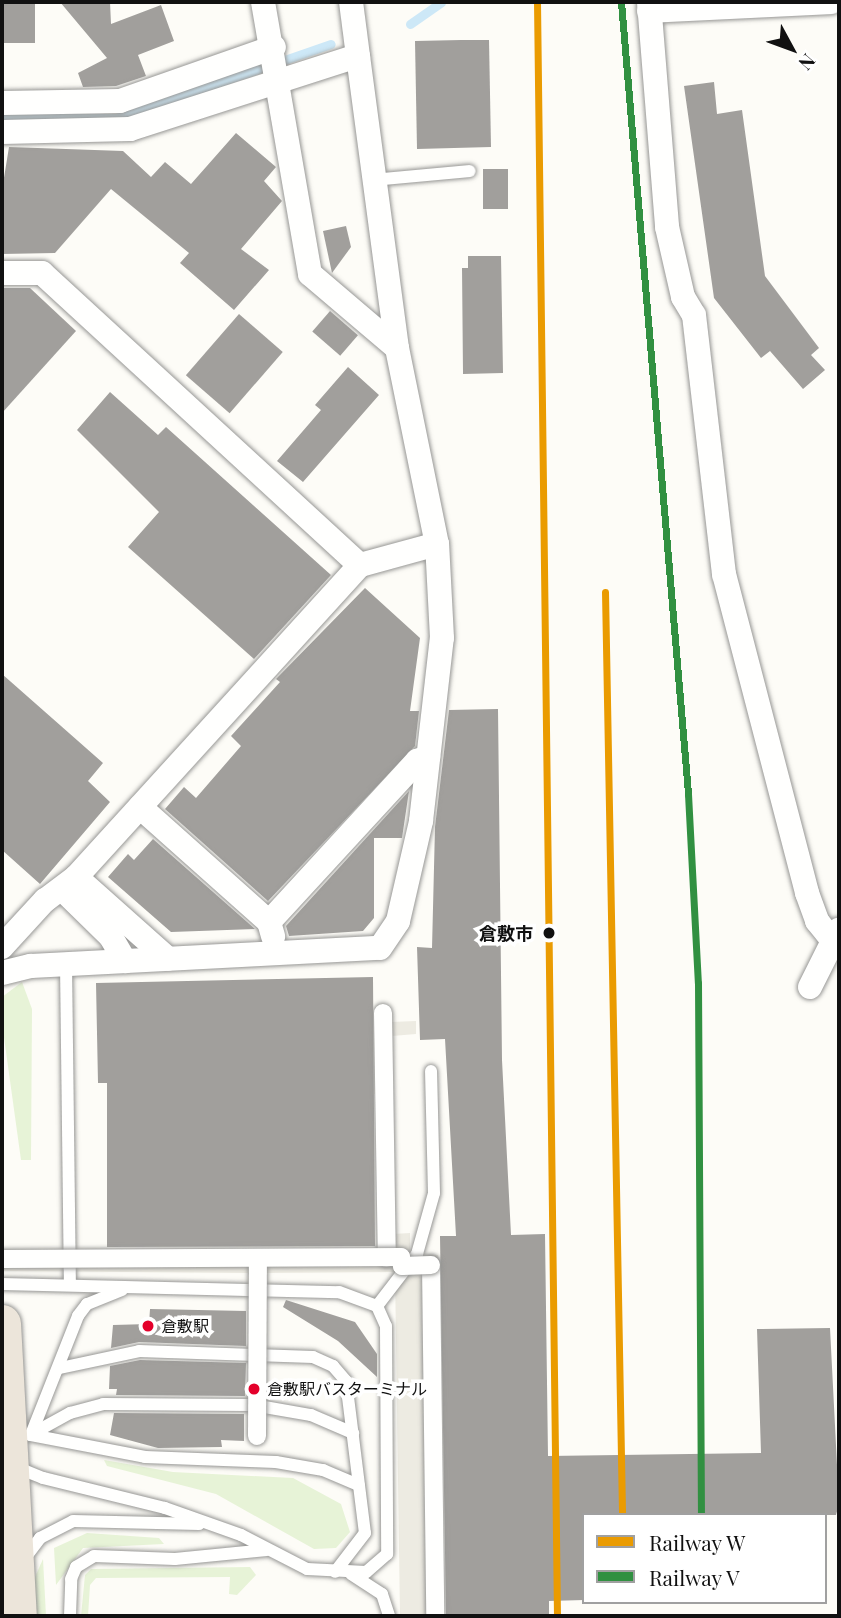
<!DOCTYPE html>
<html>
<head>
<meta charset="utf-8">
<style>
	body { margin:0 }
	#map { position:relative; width:841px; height:1618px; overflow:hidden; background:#fdfcf7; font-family:"Playfair Display","Noto Sans JP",serif }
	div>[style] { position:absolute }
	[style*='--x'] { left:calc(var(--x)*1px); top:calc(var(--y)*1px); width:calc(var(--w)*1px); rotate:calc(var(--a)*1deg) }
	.green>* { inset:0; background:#e7f3d7 }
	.plaza>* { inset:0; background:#edebe2 }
	.stream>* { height:9px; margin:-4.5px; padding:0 4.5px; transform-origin:4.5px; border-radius:4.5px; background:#cde8f7 }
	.building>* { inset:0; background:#a19f9c; transform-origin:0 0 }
	.roads { filter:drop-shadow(0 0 2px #979795) drop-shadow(0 0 2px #979795) }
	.service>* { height:12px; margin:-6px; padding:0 6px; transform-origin:6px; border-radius:6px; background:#fffffe }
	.pedestrian>* { height:18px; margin:-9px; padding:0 9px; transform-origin:9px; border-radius:9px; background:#fffffe }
	.minor>* { height:24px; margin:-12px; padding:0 12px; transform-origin:12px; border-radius:12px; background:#fffffe }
	.trunk>* { height:38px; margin:-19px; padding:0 19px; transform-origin:19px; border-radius:19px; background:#ece5da }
	.bridges { filter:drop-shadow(0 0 2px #979795) drop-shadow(0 0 2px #979795) }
	.pedestrian-bridge>* { height:18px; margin:-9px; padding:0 9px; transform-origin:9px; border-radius:9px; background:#fffffe }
	.rail-1>* { height:7px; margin:-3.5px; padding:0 3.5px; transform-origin:3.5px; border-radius:3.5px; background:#ea9b01 }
	.rail-2>* { height:7px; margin:-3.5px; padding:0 3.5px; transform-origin:3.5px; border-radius:3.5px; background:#319041 }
	.dots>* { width:19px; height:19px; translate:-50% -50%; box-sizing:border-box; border:4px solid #fff; border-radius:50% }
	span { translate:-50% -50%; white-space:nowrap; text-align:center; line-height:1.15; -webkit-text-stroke:7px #fff; paint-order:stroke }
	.bus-label { font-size:16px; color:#111 }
	.left { translate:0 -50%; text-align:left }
	.stop-label { font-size:18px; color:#111; font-weight:700 }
	.right { translate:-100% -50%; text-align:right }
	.frame { position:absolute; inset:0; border:4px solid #111; pointer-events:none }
	.legend { position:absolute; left:582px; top:1513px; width:245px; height:91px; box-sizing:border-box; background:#fff; border:2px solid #a0a0a0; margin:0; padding:9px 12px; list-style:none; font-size:21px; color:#111 }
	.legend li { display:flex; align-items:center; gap:14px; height:35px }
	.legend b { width:35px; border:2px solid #a0a0a0 }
	.north { position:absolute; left:757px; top:14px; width:70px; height:70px; -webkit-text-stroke:5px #fff; paint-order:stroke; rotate:131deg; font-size:19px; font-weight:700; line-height:28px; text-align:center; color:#111 }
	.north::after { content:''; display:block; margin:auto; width:24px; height:32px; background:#111; clip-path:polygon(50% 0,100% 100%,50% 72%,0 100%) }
</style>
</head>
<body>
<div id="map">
	<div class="green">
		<div style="clip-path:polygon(22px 982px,32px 1009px,31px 1160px,21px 1160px,2px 1023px,2px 997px)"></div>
		<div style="clip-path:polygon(104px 1460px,173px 1472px,293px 1478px,341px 1504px,350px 1532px,336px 1548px,314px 1549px,216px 1494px,107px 1466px)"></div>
		<div style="clip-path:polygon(87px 1533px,159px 1538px,164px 1544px,83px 1548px,56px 1585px,54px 1548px)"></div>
		<div style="clip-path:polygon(43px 1559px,46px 1616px,34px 1616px,35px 1577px)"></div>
		<div style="clip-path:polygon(250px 1567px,256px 1575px,237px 1595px,229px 1594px,230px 1577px,96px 1578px,90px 1585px,88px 1616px,81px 1616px,85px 1575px,91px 1569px)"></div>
	</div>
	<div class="plaza">
		<div style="clip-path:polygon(374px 1013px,391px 1013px,391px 1022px,416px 1021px,416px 1034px,392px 1036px,393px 1234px,410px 1233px,410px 1256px,438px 1255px,442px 1616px,400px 1616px,395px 1272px,265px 1273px,265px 1441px,250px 1441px,248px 1273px,2px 1271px,2px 1251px,384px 1251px,383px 1094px,374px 1094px)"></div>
	</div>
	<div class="stream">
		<div style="--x:410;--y:24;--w:38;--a:-35"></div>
		<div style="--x:2;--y:116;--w:114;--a:1"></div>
		<div style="--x:116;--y:118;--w:227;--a:-19"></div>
	</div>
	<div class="building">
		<div style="left:2px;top:2px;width:33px;height:41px"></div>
		<div style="clip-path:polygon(60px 2px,110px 2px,111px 24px,161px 5px,174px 41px,138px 55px,146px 76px,116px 86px,83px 87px,78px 73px,107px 58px)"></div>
		<div style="clip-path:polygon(461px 40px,489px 40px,491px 147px,417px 149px,415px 41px)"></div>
		<div style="clip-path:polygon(714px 82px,717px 114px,742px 110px,765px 276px,819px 348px,811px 355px,825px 370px,803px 389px,770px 351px,761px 358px,714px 298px,684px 86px)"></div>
		<div style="clip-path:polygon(236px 133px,276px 167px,264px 181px,282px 201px,241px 249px,269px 270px,234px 310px,180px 263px,189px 253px,111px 189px,55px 253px,2px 254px,2px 190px,9px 147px,123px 151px,151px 177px,165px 162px,191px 184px)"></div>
		<div style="left:483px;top:169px;width:25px;height:40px"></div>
		<div style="clip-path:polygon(346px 226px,351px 247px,332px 273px,323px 231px)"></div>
		<div style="clip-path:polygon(468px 256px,501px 256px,503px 373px,463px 374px,462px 268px,468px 268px)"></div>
		<div style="clip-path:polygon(2px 288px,30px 288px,76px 331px,2px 413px)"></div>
		<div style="left:330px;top:311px;width:37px;height:27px;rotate:41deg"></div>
		<div style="left:239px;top:314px;width:58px;height:81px;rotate:41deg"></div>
		<div style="clip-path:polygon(348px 367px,379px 395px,303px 482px,277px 461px,321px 410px,315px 405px)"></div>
		<div style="clip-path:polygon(110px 392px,158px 435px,166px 427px,331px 575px,254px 659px,128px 547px,159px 512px,77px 430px)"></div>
		<div style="clip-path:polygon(365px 588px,420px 638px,410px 711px,419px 711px,415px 746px,268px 901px,165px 809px,184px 787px,196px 798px,241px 746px,231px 736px,280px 682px,276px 679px)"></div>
		<div style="clip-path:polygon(2px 674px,103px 763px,88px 781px,110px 802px,40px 884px,2px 850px)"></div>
		<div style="clip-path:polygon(498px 709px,502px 1060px,511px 1235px,545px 1234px,548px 1456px,761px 1453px,757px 1329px,830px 1328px,839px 1504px,836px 1515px,584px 1515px,584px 1600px,549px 1601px,549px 1616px,446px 1616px,440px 1236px,456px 1236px,445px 1039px,420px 1040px,417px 947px,432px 948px,435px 827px,449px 710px)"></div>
		<div style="clip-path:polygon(409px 791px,402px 838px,374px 838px,374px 918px,363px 931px,289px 936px,286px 926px)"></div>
		<div style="clip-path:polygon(153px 839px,255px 929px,171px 932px,108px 877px,128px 854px,134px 860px)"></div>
		<div style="clip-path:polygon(373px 977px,375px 1246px,107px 1247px,107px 1083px,98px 1083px,96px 983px)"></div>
		<div style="clip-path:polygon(286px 1300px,355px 1322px,377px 1354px,377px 1377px,338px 1341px,283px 1307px)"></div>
		<div style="clip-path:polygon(150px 1309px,246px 1311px,246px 1346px,139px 1342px,111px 1348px,113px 1325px,149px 1324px)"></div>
		<div style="clip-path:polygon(140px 1360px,246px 1363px,245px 1396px,116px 1395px,117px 1389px,109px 1389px,110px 1366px)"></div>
		<div style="clip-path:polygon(114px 1413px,244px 1414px,244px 1441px,221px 1440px,222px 1447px,158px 1448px,110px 1435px)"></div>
	</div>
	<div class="roads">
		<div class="service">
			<div style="--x:373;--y:180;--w:97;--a:-5.3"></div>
			<div style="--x:66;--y:964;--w:319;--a:89.3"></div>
			<div style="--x:2;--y:1284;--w:337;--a:1.4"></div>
			<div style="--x:339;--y:1292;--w:40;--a:20.2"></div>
			<div style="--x:377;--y:1306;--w:22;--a:66"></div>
			<div style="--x:386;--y:1326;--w:228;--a:89.7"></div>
			<div style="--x:387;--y:1554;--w:28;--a:139"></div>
			<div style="--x:366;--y:1572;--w:59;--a:-177.1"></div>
			<div style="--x:307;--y:1569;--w:74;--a:-152.7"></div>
			<div style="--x:241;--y:1535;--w:81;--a:-160.4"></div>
			<div style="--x:165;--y:1508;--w:126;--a:-166.2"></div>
			<div style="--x:43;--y:1478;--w:31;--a:-158"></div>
			<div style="--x:122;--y:1290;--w:38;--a:158"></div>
			<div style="--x:87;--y:1304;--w:15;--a:127"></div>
			<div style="--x:78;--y:1316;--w:128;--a:111.6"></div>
			<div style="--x:31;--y:1435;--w:116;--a:10.9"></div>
			<div style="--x:145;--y:1457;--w:131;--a:2.2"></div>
			<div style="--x:276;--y:1462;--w:48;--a:9.7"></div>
			<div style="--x:323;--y:1470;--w:39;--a:23"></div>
			<div style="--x:377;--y:1306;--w:66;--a:-52.4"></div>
			<div style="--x:417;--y:1254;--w:63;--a:-74.4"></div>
			<div style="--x:434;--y:1193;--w:122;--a:-91.4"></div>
			<div style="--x:60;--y:1368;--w:81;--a:-12.1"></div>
			<div style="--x:139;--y:1351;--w:174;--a:2"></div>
			<div style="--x:313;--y:1357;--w:22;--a:24"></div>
			<div style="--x:333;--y:1366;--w:20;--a:49"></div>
			<div style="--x:346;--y:1381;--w:153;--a:82.9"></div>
			<div style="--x:365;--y:1533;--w:49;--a:127.6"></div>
			<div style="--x:30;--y:1435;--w:46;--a:-28.8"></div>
			<div style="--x:70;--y:1413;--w:34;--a:-15"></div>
			<div style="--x:103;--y:1404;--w:150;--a:0.4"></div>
			<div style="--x:253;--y:1405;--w:59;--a:9.8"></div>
			<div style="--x:311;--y:1415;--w:46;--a:23.2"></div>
			<div style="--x:25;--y:1558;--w:25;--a:-53"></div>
			<div style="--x:40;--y:1538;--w:37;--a:-27"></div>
			<div style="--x:73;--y:1521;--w:126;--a:1.4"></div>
			<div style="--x:351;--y:1574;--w:37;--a:33"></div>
			<div style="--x:382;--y:1594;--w:23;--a:72"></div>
			<div style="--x:70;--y:1616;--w:37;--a:-88"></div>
			<div style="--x:71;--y:1579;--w:13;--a:-67"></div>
			<div style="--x:76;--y:1567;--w:21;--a:-31"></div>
			<div style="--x:94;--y:1556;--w:81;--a:2.1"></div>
			<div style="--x:175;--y:1559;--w:92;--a:-5.6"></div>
		</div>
		<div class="pedestrian">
			<div style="--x:383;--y:1013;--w:245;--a:89.1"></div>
			<div style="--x:431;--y:1265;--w:351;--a:89.3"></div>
		</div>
		<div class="minor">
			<div style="--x:263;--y:2;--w:276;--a:80.2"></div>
			<div style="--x:310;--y:274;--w:114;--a:40.4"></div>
			<div style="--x:649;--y:2;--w:226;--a:85.4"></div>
			<div style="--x:667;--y:227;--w:72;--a:77.1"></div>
			<div style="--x:683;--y:297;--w:21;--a:59"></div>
			<div style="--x:694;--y:315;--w:261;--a:83.4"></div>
			<div style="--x:724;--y:574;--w:330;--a:75.4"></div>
			<div style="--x:807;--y:893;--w:30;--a:70"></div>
			<div style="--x:817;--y:921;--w:26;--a:51"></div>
			<div style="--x:833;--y:941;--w:13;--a:-61"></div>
			<div style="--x:649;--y:11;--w:182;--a:-2.8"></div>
			<div style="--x:358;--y:56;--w:295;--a:82.4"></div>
			<div style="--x:397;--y:348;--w:200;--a:78.5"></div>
			<div style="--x:437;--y:544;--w:80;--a:164.7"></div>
			<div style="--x:3;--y:103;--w:117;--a:-1"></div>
			<div style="--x:120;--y:101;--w:163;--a:-19.3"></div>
			<div style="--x:2;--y:132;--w:128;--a:-1.3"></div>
			<div style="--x:130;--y:129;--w:239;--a:-17.8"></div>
			<div style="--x:358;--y:56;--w:54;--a:-97.4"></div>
			<div style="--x:2;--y:273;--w:40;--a:0"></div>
			<div style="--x:42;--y:273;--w:432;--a:42.6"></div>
			<div style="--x:360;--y:565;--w:422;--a:132.3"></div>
			<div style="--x:76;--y:877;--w:39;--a:143"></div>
			<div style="--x:45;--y:900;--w:64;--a:132.5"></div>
			<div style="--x:140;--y:807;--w:173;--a:41.7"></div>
			<div style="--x:269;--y:922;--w:15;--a:74"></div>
			<div style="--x:76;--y:877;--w:123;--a:41.7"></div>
			<div style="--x:62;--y:889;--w:69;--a:44.4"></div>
			<div style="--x:111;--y:937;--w:28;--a:60"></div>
			<div style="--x:269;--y:922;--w:219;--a:-47.4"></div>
			<div style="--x:417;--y:761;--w:12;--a:-20"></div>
			<div style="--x:2;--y:973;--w:30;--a:-14"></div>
			<div style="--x:31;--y:966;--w:349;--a:-3"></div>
			<div style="--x:380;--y:948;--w:32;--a:-56"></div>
			<div style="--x:398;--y:921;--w:103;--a:-77"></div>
			<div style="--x:421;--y:821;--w:184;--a:-83.5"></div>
			<div style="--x:442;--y:638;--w:94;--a:-93"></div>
			<div style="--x:810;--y:987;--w:51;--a:-63.4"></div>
		</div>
		<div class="trunk">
			<div style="--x:2;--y:1324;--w:292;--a:86.9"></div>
		</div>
	</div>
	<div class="bridges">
		<div class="pedestrian-bridge">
			<div style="--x:2;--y:1259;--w:399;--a:-0.3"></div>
			<div style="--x:401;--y:1257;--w:9;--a:84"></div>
			<div style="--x:402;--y:1266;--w:29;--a:-2"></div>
			<div style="--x:257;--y:1436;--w:176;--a:-89.7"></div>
		</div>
	</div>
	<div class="rail-1">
		<div style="--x:537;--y:2;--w:1614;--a:89.29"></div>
		<div style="--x:605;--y:592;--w:923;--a:88.94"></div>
	</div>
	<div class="rail-2">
		<div style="--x:621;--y:2;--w:795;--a:85.16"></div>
		<div style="--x:688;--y:794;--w:189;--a:87"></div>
		<div style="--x:698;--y:983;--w:532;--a:89.68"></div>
	</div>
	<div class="dots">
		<div style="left:549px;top:933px;background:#111"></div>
		<div style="left:148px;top:1326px;background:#e4002b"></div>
		<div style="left:254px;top:1389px;background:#e4002b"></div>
	</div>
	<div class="bus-label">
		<span class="left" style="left:161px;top:1326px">倉敷駅</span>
		<span class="left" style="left:267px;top:1389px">倉敷駅バスターミナル</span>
	</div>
	<div class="stop-label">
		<span class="right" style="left:533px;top:933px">倉敷市</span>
	</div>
	<div class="frame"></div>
	<ul class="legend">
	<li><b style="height:9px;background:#ea9b01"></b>Railway W</li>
	<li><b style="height:9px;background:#319041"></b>Railway V</li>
	</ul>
	<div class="north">N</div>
</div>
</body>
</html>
